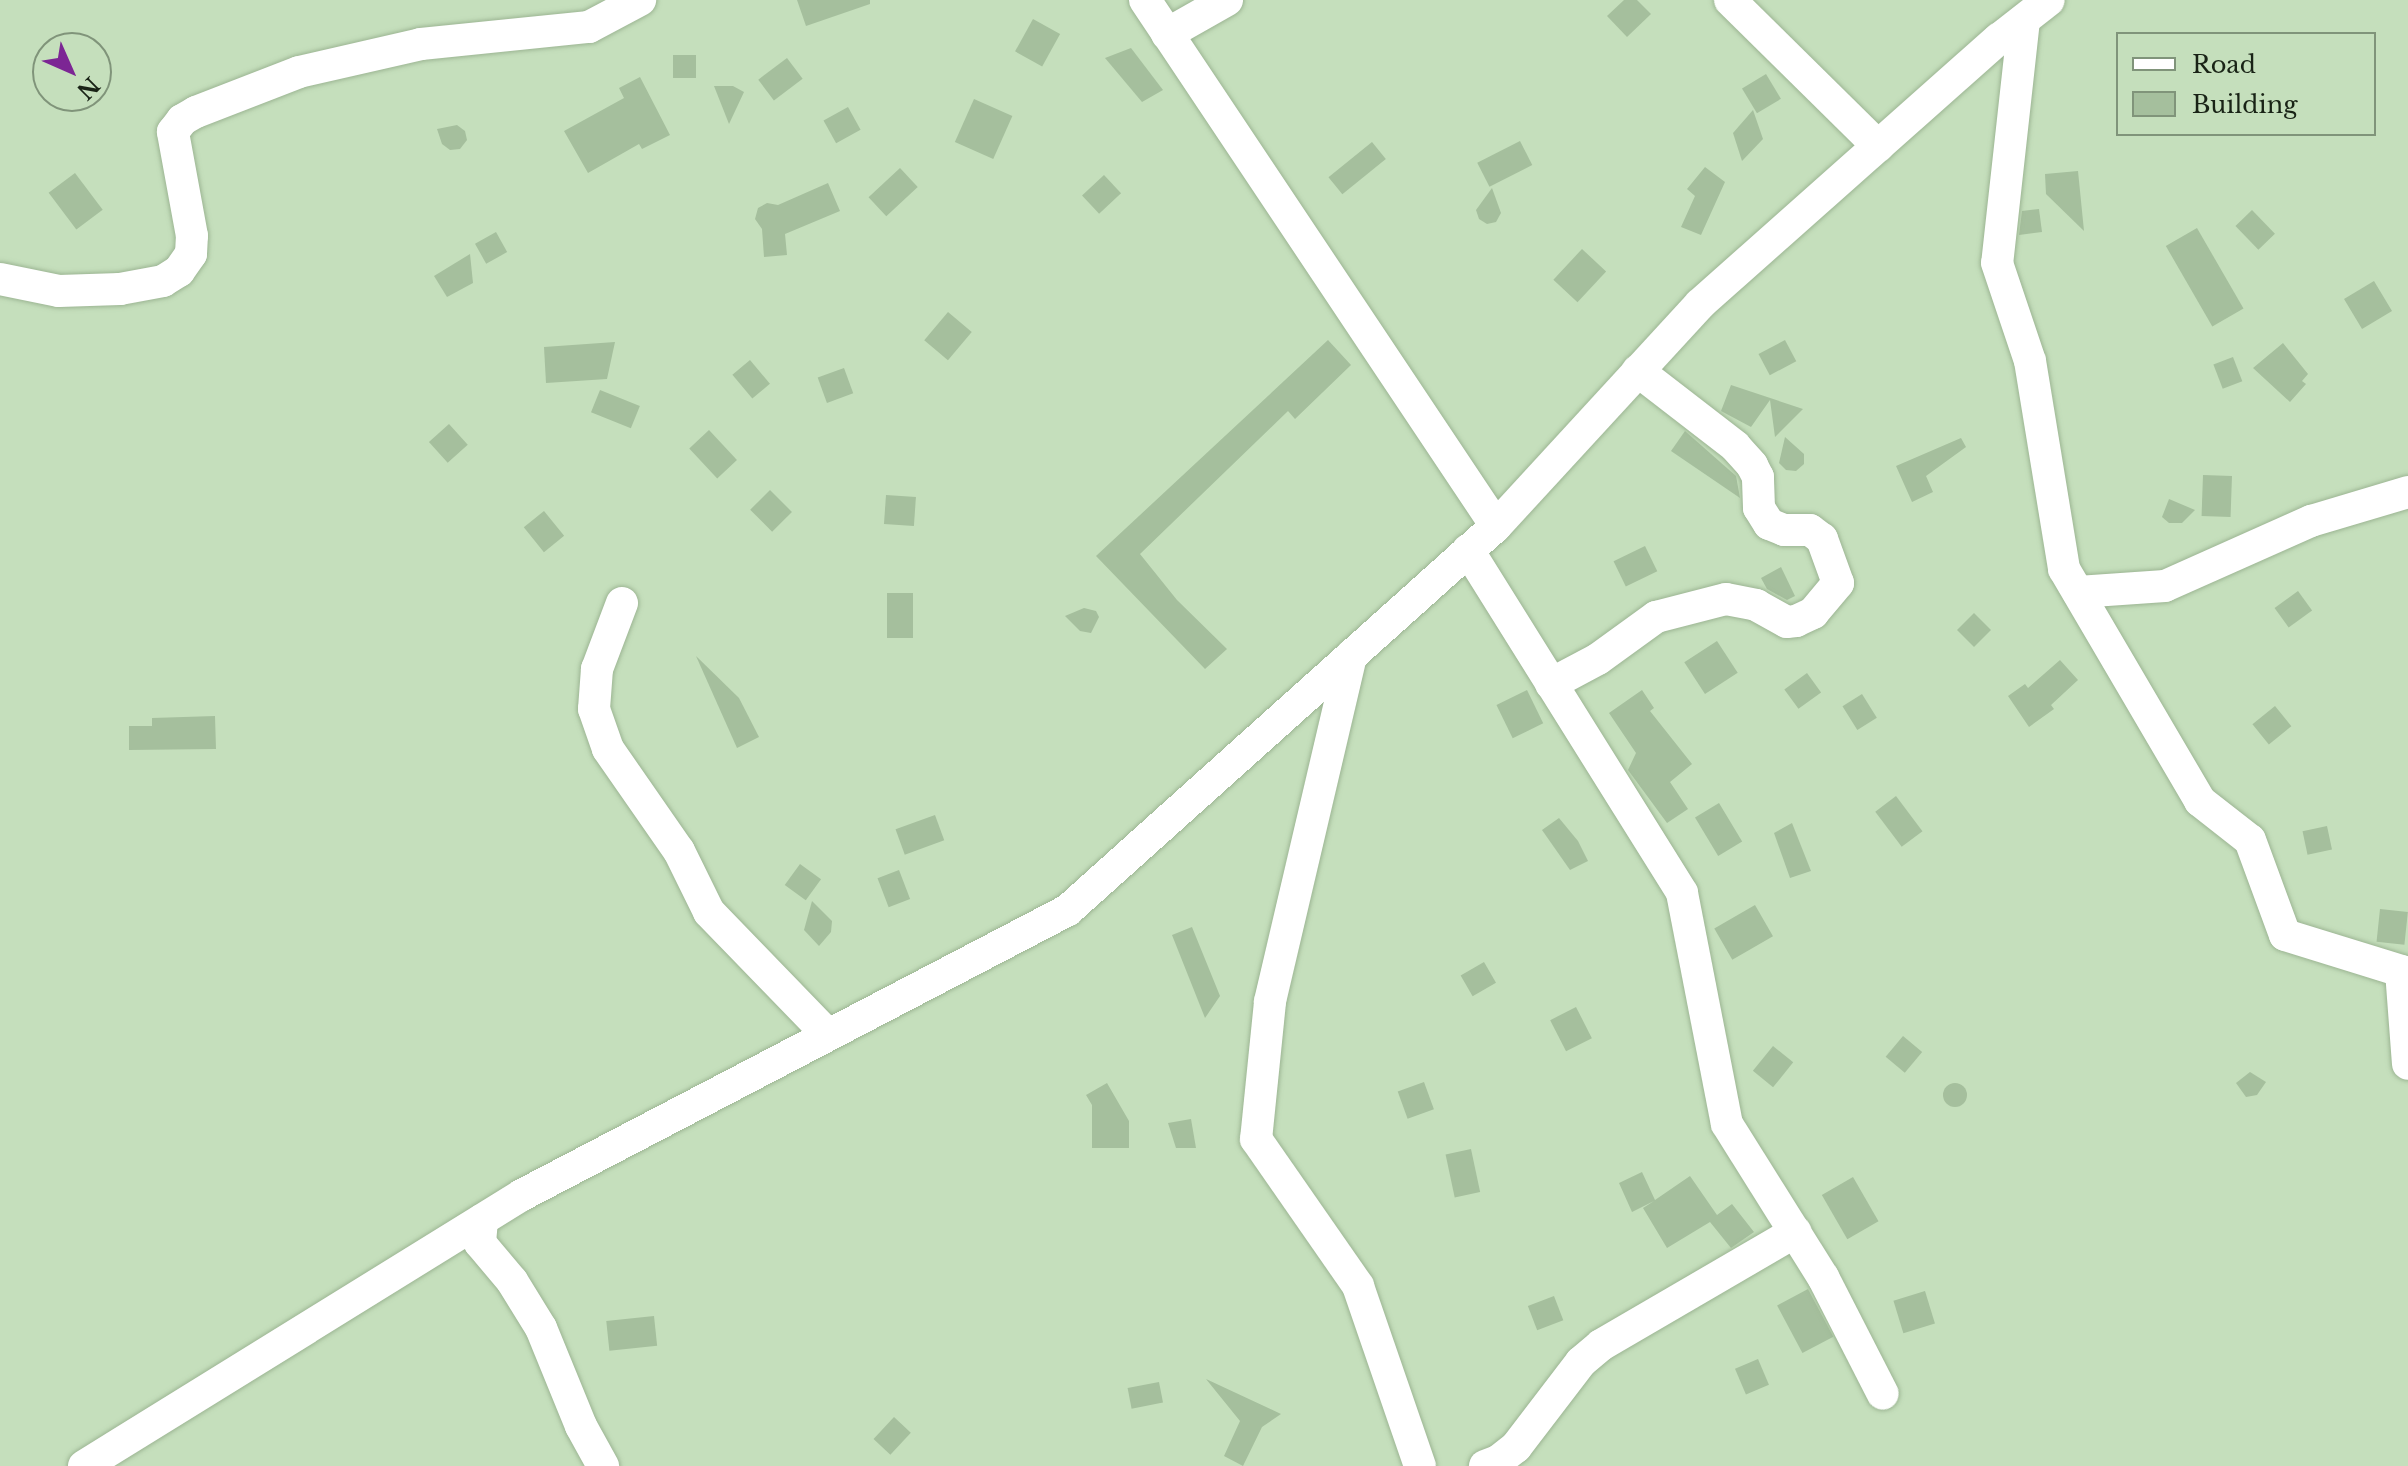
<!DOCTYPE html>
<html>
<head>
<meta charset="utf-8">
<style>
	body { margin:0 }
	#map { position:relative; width:2408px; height:1466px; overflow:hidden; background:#c5dfbc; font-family:"Libre Baskerville",serif }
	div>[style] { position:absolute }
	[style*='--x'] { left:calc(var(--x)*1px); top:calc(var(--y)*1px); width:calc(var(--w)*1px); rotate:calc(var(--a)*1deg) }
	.building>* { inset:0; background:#a5bf9d; transform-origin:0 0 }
	.round { border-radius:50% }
	.roads { filter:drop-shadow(0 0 2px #9cb593) drop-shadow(0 0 2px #9cb593) }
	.minor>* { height:32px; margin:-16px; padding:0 16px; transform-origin:16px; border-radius:16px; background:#fff }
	span { translate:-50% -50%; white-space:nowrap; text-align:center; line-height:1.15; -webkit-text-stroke:6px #c5dfbc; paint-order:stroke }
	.legend { position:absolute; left:2116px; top:32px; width:260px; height:104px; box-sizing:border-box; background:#c5dfbc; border:2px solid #80947a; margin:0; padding:10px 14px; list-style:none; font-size:24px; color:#192316 }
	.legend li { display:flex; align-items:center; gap:16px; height:40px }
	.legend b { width:40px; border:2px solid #80947a }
	.north { position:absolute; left:32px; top:32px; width:80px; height:80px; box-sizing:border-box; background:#c5dfbc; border:2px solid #80947a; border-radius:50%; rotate:135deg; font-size:22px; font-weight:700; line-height:32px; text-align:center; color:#192316 }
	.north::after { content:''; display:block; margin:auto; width:28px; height:36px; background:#7c2694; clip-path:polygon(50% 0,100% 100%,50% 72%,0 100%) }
</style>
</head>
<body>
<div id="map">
	<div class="building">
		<div style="clip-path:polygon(797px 0,870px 0,870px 4px,806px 26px)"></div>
		<div style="clip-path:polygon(1624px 0,1637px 0,1651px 14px,1627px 37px,1607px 16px)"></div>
		<div style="left:1033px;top:19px;width:31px;height:37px;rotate:29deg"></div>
		<div style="clip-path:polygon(1131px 48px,1163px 90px,1142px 102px,1105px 58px)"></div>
		<div style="left:673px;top:55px;width:23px;height:23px"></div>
		<div style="left:787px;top:58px;width:26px;height:36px;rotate:53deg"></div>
		<div style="left:1766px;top:74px;width:29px;height:28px;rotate:59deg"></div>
		<div style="clip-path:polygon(640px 77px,670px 135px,642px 149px,639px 144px,588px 173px,564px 131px,624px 98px,619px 88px)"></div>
		<div style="clip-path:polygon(714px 86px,733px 86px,744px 92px,729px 124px)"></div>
		<div style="left:974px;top:99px;width:42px;height:47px;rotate:24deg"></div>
		<div style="left:848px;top:107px;width:26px;height:28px;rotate:61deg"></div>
		<div style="clip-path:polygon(1753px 110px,1763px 139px,1742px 161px,1733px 133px)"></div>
		<div style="clip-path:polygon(457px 125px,465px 131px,467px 140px,460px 149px,450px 150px,442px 144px,437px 129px)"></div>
		<div style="left:1520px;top:141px;width:27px;height:48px;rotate:63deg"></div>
		<div style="left:1372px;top:142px;width:22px;height:56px;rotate:51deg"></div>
		<div style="clip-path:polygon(1705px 167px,1725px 182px,1701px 235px,1681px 227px,1695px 196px,1687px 189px)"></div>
		<div style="left:900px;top:168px;width:26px;height:43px;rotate:47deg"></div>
		<div style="clip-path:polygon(2078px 171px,2084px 231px,2046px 194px,2045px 174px)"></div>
		<div style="left:75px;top:173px;width:46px;height:33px;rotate:53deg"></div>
		<div style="left:1104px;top:175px;width:25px;height:30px;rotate:47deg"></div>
		<div style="clip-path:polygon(828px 183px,840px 211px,785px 234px,787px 255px,764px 257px,762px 229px,755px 219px,758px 208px,767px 203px,778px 205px)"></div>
		<div style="clip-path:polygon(1492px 188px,1501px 213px,1496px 222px,1487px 224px,1479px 219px,1476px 210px)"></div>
		<div style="clip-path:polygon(2039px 209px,2042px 232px,2019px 235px,2022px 211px)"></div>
		<div style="left:2252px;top:210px;width:33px;height:23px;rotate:46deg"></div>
		<div style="left:2197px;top:228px;width:93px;height:36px;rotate:60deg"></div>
		<div style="left:496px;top:232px;width:23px;height:24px;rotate:61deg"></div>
		<div style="left:1582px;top:249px;width:33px;height:42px;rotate:43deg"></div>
		<div style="clip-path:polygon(470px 254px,473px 283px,447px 297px,434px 276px)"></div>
		<div style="left:2374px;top:281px;width:35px;height:35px;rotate:59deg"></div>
		<div style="left:948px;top:312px;width:31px;height:37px;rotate:40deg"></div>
		<div style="clip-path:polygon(1328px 340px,1351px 365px,1295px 419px,1288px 411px,1140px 554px,1177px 600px,1227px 649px,1205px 669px,1096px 556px)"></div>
		<div style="left:1785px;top:340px;width:24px;height:30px;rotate:62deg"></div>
		<div style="clip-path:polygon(615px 342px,607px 379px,546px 383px,544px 347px)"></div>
		<div style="clip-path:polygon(2283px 343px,2308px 374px,2302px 381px,2306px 384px,2290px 402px,2253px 368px)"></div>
		<div style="left:2233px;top:357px;width:26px;height:21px;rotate:69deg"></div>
		<div style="left:750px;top:360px;width:31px;height:23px;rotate:50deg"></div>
		<div style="left:844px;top:368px;width:27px;height:28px;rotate:70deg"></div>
		<div style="clip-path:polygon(1731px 385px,1803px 409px,1775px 437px,1770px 400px,1751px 427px,1721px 411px)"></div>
		<div style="left:600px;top:390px;width:43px;height:24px;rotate:22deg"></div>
		<div style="left:449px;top:424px;width:28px;height:27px;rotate:48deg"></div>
		<div style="left:709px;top:430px;width:41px;height:27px;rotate:47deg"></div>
		<div style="clip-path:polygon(1685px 431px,1736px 476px,1740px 498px,1671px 451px)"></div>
		<div style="clip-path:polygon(1785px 437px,1804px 454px,1804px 464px,1796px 471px,1786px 470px,1779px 463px)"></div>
		<div style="clip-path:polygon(1961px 438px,1966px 447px,1926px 476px,1933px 492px,1912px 502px,1896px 466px)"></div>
		<div style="left:2203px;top:475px;width:29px;height:41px;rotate:2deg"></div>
		<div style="left:770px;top:490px;width:31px;height:28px;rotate:45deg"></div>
		<div style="left:886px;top:495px;width:30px;height:29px;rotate:4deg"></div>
		<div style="clip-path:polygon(2169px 499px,2195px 510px,2182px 523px,2169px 523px,2162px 517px)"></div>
		<div style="left:544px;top:511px;width:32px;height:26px;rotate:51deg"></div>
		<div style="left:1645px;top:546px;width:28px;height:35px;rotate:64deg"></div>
		<div style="clip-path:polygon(1781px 567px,1795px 596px,1787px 600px,1767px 589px,1761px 578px)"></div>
		<div style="left:2298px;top:591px;width:24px;height:29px;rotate:54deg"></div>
		<div style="left:887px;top:593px;width:26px;height:45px"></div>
		<div style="clip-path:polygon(1084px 608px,1096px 611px,1099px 617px,1091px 633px,1080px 631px,1065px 616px)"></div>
		<div style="left:1974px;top:613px;width:24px;height:24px;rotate:45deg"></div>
		<div style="left:1717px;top:641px;width:38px;height:39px;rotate:57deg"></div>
		<div style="clip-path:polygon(696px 656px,739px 698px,759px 737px,737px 748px)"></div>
		<div style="clip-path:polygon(2060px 660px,2078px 680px,2051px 705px,2054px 709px,2029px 727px,2008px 696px,2025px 684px,2028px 688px)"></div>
		<div style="left:1807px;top:673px;width:24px;height:28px;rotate:54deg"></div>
		<div style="left:1527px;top:690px;width:37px;height:34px;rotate:64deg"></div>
		<div style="clip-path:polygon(1642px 690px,1654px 708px,1650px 711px,1692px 764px,1670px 782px,1688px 809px,1667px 823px,1628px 770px,1636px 753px,1609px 713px)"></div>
		<div style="left:1862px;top:694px;width:28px;height:23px;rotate:58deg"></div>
		<div style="left:2275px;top:706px;width:26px;height:29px;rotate:51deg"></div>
		<div style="clip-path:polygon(215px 716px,216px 749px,129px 750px,129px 726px,152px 726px,152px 718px)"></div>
		<div style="left:1896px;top:796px;width:44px;height:26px;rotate:53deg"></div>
		<div style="left:1719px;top:803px;width:45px;height:28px;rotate:59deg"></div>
		<div style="left:935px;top:815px;width:27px;height:42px;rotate:70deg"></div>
		<div style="clip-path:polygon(1559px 818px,1578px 841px,1588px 861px,1570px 870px,1542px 830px)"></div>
		<div style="clip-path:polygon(1792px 823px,1811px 871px,1790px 878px,1774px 833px)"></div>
		<div style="left:2327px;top:826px;width:24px;height:25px;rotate:78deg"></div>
		<div style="left:800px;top:864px;width:26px;height:26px;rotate:36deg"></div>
		<div style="left:899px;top:870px;width:31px;height:23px;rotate:69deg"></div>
		<div style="clip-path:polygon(812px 901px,832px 921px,831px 932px,819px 946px,804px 930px)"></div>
		<div style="left:1755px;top:905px;width:36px;height:47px;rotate:60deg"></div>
		<div style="left:2380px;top:909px;width:28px;height:33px;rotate:6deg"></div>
		<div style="clip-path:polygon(1192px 927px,1220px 996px,1205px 1018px,1172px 935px)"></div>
		<div style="left:1484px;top:962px;width:24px;height:27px;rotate:60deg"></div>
		<div style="left:1576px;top:1007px;width:35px;height:29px;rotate:63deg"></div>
		<div style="left:1903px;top:1036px;width:25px;height:27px;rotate:40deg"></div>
		<div style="left:1773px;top:1046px;width:26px;height:32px;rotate:39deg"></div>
		<div style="clip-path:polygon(2250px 1072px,2266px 1082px,2257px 1095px,2246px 1097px,2236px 1083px)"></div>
		<div style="left:1424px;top:1082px;width:29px;height:28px;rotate:70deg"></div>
		<div class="round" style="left:1943px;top:1083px;width:24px;height:24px"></div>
		<div style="clip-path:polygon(1107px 1083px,1129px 1121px,1129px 1148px,1092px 1148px,1092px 1105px,1086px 1095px)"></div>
		<div style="clip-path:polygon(1191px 1119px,1196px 1148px,1176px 1148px,1168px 1123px)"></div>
		<div style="left:1471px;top:1149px;width:44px;height:26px;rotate:78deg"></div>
		<div style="clip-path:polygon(1642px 1172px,1655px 1200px,1690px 1176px,1717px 1215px,1732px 1204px,1754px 1232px,1731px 1248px,1710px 1222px,1667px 1248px,1643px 1208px,1654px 1201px,1632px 1212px,1619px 1183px)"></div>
		<div style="left:1853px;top:1177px;width:51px;height:36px;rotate:60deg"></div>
		<div style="left:1808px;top:1289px;width:54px;height:35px;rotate:62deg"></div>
		<div style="left:1925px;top:1291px;width:34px;height:33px;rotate:73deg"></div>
		<div style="left:1554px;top:1296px;width:26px;height:28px;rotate:69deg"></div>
		<div style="left:654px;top:1316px;width:30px;height:48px;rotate:84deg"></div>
		<div style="left:1758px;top:1359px;width:28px;height:25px;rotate:67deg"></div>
		<div style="clip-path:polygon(1206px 1379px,1281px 1414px,1262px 1427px,1243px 1466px,1224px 1456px,1240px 1421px)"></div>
		<div style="left:1159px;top:1382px;width:21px;height:32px;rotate:79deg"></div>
		<div style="left:894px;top:1417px;width:23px;height:30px;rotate:43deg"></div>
	</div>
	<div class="roads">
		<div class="minor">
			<div style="--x:1145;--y:0;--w:632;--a:56.28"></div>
			<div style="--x:1730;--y:0;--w:208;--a:44.6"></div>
			<div style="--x:2024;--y:20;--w:244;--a:96.3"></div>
			<div style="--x:1997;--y:263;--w:103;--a:71.4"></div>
			<div style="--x:2030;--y:361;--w:211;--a:80.7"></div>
			<div style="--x:2064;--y:569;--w:269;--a:59.6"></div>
			<div style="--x:2200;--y:801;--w:63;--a:38"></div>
			<div style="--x:2250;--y:840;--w:101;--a:69.8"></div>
			<div style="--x:2285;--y:935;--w:129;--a:17.2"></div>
			<div style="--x:1167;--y:34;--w:69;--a:-29.5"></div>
			<div style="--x:0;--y:279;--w:60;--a:11.5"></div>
			<div style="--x:59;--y:291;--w:61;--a:-1.9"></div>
			<div style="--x:120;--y:289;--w:44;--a:-10.5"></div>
			<div style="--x:163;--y:281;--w:19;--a:-32"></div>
			<div style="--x:179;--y:271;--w:21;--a:-55"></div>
			<div style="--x:191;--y:254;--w:18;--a:-87"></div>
			<div style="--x:192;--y:236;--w:106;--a:-100.4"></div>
			<div style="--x:173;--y:132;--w:15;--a:-53"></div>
			<div style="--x:182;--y:120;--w:16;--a:-30"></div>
			<div style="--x:196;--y:112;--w:110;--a:-21.2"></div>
			<div style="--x:299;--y:72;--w:125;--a:-12.9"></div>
			<div style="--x:421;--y:44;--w:169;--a:-5.8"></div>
			<div style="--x:589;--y:27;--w:58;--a:-27.9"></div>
			<div style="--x:1468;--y:550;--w:404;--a:58"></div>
			<div style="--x:1682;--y:893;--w:235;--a:79"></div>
			<div style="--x:1727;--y:1124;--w:181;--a:57.9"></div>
			<div style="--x:1823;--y:1277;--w:131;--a:62.9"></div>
			<div style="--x:2078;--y:592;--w:87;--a:-3.9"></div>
			<div style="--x:2165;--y:586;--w:160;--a:-24"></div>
			<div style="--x:2311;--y:521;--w:101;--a:-16.6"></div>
			<div style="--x:622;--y:603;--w:71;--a:110.7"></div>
			<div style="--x:597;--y:669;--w:40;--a:94.3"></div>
			<div style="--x:594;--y:709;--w:42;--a:70.7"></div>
			<div style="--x:608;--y:749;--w:124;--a:55.2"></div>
			<div style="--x:679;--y:851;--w:68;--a:63.8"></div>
			<div style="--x:709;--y:912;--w:171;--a:45.9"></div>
			<div style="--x:1351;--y:656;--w:355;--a:103.2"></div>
			<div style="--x:1270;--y:1002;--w:138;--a:95.8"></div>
			<div style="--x:1256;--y:1139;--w:179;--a:55.2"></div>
			<div style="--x:1358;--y:1286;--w:190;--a:71"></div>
			<div style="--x:1551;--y:684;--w:53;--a:-28"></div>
			<div style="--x:1598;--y:659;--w:72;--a:-35.9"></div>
			<div style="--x:1656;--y:617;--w:72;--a:-14.4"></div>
			<div style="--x:1726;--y:599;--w:31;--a:11"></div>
			<div style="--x:1756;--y:605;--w:35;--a:29"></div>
			<div style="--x:1787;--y:622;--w:9;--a:-6"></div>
			<div style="--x:1796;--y:621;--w:19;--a:-25"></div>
			<div style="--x:1813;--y:613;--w:39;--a:-50"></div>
			<div style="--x:1838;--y:583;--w:47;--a:-110"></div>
			<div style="--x:1822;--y:539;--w:15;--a:-143"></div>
			<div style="--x:1810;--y:530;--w:26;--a:180"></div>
			<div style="--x:1784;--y:530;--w:16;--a:-158"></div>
			<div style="--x:1769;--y:524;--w:19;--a:-122"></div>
			<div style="--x:1759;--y:508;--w:31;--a:-92"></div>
			<div style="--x:1758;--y:477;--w:13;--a:-117"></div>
			<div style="--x:1752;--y:465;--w:25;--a:-132"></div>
			<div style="--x:1735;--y:446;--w:123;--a:-142.3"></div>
			<div style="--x:2401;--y:971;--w:93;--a:85.7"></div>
			<div style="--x:482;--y:1220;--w:23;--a:95"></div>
			<div style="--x:480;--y:1243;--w:50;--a:49.9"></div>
			<div style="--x:512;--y:1281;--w:55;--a:58.3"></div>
			<div style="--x:541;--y:1328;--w:106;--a:67.8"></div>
			<div style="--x:581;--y:1426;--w:46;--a:61.2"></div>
			<div style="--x:84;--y:1466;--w:515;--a:-31.75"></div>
			<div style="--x:522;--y:1195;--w:616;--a:-27.56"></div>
			<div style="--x:1068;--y:910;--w:575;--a:-41.9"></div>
			<div style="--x:1496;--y:526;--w:301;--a:-47.4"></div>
			<div style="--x:1700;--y:304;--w:400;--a:-41.6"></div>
			<div style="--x:1999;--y:39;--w:63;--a:-38"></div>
			<div style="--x:1485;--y:1466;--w:14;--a:-21"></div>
			<div style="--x:1498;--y:1461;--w:23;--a:-38"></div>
			<div style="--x:1516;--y:1447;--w:107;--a:-52.6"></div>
			<div style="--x:1581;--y:1362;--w:26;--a:-40"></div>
			<div style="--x:1601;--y:1345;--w:225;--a:-30.2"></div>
		</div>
	</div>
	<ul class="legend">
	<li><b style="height:10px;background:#fff"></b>Road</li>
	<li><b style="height:22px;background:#a5bf9d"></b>Building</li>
	</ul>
	<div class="north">N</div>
</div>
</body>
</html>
